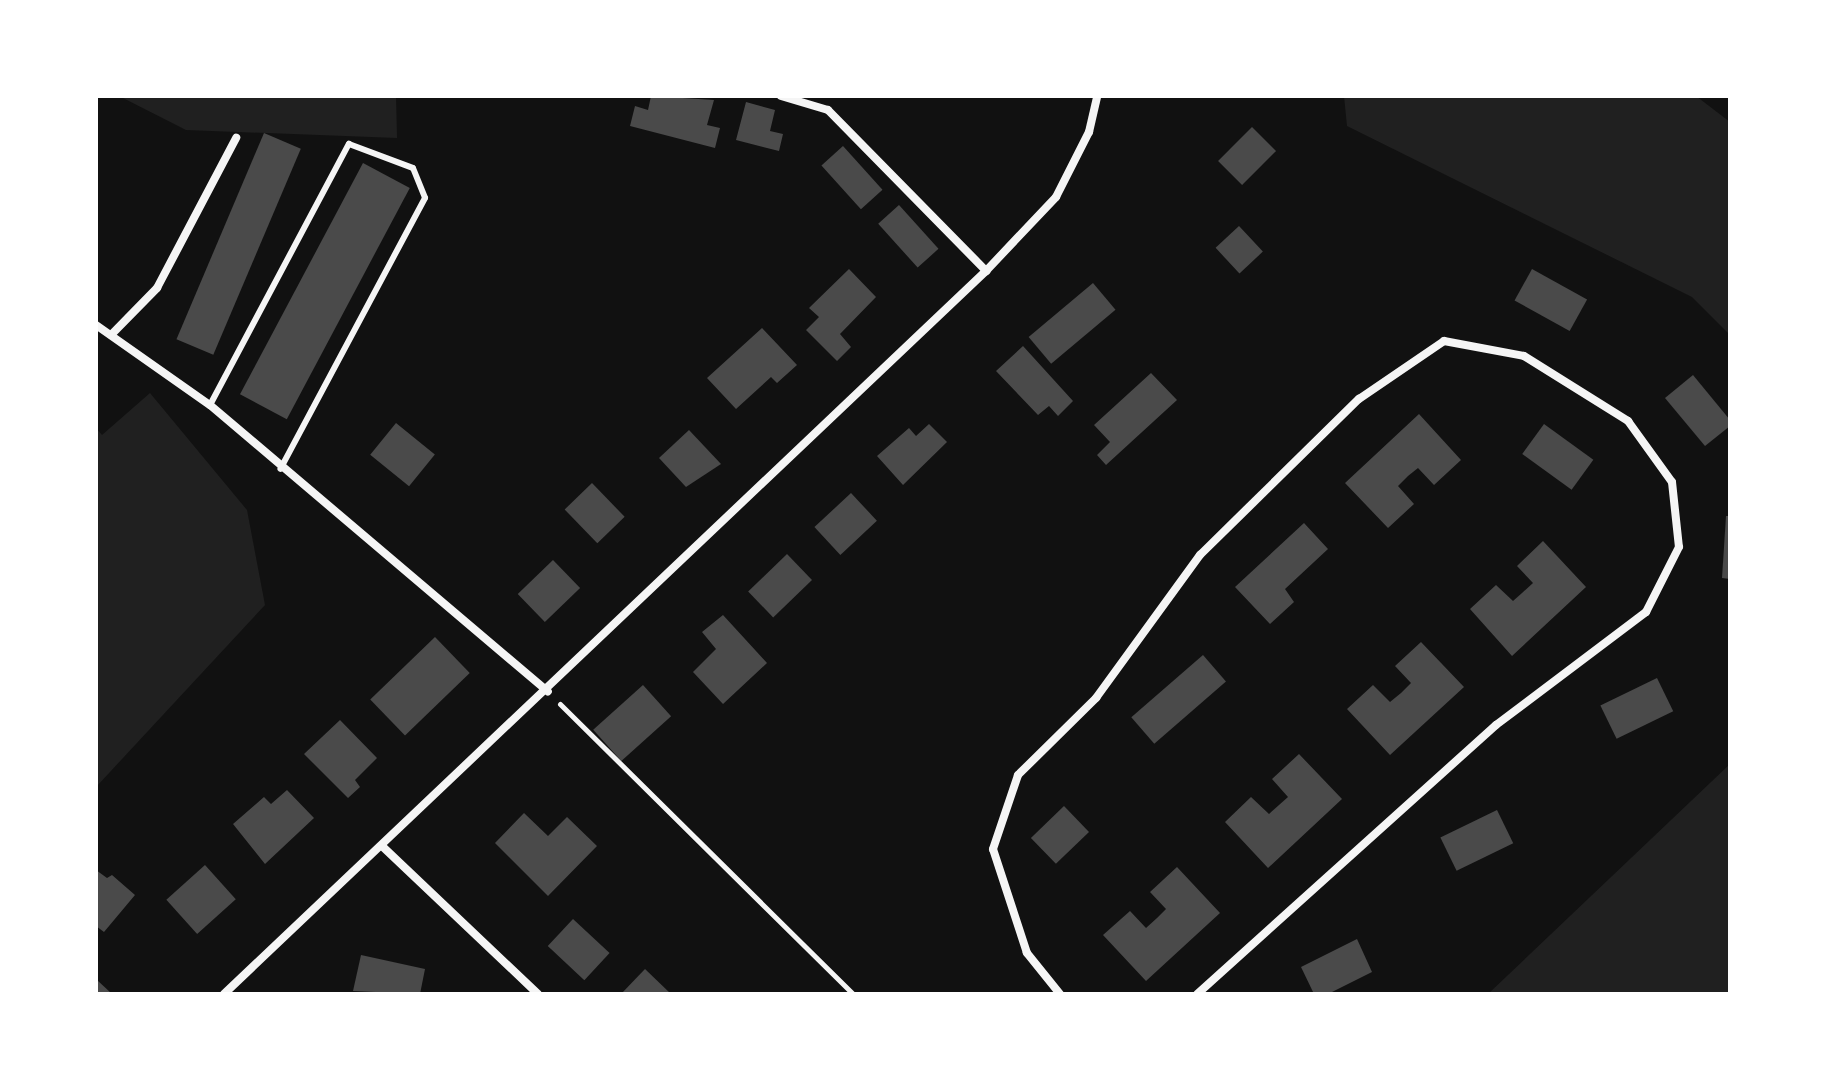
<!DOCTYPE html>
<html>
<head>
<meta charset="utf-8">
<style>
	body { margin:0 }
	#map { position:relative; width:1826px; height:1090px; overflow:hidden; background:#111; font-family:"Open Sans",sans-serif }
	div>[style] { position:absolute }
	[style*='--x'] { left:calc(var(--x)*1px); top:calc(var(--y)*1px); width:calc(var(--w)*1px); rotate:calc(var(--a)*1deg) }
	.green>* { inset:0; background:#202020 }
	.building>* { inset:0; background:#4a4a4a; transform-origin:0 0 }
	.path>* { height:5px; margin:-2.5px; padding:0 2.5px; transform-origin:2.5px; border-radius:2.5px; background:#f5f5f5 }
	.service>* { height:6px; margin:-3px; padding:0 3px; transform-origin:3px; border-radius:3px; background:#f5f5f5 }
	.minor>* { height:8px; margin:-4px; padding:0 4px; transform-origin:4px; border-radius:4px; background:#f5f5f5 }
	span { translate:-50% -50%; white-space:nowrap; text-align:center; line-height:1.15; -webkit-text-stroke:8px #fff; paint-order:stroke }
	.frame { position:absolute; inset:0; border:98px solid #fff; pointer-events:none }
</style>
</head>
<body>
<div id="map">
	<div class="green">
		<div style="clip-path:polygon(119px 96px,396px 96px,397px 138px,186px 130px)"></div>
		<div style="clip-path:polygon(1344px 96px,1696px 96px,1730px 122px,1730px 335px,1692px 297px,1347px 126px)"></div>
		<div style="clip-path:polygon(150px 393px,247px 510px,265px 605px,97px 786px,96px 428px,102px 435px)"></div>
		<div style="clip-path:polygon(1730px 764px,1730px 994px,1488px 994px)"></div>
	</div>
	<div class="building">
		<div style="clip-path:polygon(651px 96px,714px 100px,707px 125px,720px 128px,715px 148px,630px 126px,635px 106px,648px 110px)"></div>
		<div style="clip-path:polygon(746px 102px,775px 110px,770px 131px,783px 134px,779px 151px,736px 140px)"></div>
		<div style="left:1252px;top:127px;width:34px;height:48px;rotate:45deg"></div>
		<div style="left:264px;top:133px;width:40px;height:224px;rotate:23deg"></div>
		<div style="left:843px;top:146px;width:59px;height:29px;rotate:48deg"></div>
		<div style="left:363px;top:163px;width:53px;height:262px;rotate:28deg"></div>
		<div style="left:899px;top:205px;width:59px;height:28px;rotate:48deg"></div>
		<div style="left:1239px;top:226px;width:35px;height:32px;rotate:47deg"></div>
		<div style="clip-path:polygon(849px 269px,876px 297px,840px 334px,851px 347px,837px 361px,806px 330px,819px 317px,809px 308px)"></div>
		<div style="left:1532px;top:269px;width:63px;height:36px;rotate:29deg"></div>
		<div style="left:1093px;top:283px;width:35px;height:84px;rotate:50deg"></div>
		<div style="clip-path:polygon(762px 328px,797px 365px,777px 383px,771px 377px,736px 409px,707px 378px)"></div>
		<div style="clip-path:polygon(1023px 346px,1073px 401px,1058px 416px,1049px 406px,1038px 415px,996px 371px)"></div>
		<div style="clip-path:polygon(1151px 373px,1177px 400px,1106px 465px,1097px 455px,1110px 442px,1094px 425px)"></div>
		<div style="clip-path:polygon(1693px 375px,1730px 420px,1730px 426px,1705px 446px,1665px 398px)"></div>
		<div style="clip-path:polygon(1419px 414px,1461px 460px,1434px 485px,1418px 468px,1408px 476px,1398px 486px,1414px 504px,1388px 528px,1345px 483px)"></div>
		<div style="left:396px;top:423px;width:50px;height:41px;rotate:39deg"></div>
		<div style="clip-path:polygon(929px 424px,947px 442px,903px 485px,877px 456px,909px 428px,916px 436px)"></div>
		<div style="left:1544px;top:424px;width:61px;height:37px;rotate:36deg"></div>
		<div style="clip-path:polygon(689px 430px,721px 464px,686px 487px,659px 458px)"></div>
		<div style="left:592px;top:483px;width:47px;height:38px;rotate:46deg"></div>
		<div style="left:851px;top:493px;width:38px;height:50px;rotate:47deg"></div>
		<div style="clip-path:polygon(1726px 516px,1730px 516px,1730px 579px,1722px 578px)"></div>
		<div style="clip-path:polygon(1304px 523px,1328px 549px,1285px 589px,1294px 602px,1270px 624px,1235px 587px)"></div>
		<div style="clip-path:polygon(1543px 541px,1586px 587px,1512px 656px,1470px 609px,1496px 585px,1513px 601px,1522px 593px,1533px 583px,1517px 566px)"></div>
		<div style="left:787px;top:554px;width:36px;height:54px;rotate:46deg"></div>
		<div style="left:553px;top:560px;width:39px;height:49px;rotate:46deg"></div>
		<div style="clip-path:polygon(723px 615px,767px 663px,723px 704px,693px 672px,716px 649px,702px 632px)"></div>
		<div style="left:435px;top:637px;width:50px;height:90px;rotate:46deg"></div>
		<div style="clip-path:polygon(1421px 642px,1464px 687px,1390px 755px,1347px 709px,1373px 685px,1390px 702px,1401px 693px,1411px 683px,1395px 666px)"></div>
		<div style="left:1203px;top:655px;width:35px;height:95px;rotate:49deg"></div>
		<div style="left:1657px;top:678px;width:37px;height:63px;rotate:64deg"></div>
		<div style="left:643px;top:685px;width:42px;height:67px;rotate:48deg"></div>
		<div style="clip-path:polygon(340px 720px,377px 758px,355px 780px,360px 787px,348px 798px,304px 754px)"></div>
		<div style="clip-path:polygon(1299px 754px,1342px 799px,1268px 868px,1225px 822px,1251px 797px,1269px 814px,1279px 805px,1288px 797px,1272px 779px)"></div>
		<div style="clip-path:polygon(287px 790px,314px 818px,265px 864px,233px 824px,264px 797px,271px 804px)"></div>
		<div style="left:1064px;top:806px;width:36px;height:46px;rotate:46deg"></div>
		<div style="left:1497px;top:810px;width:37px;height:63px;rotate:64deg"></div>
		<div style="clip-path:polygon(524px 813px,548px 836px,567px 817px,597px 846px,548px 896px,495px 843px)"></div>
		<div style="left:205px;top:865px;width:46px;height:52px;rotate:48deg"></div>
		<div style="clip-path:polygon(1177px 867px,1220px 913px,1146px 981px,1103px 935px,1130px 911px,1146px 928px,1157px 918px,1166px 909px,1150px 892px)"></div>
		<div style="clip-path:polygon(96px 870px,107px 878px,112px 875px,135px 895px,104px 932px,96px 926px)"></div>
		<div style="left:573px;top:919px;width:50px;height:37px;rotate:43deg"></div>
		<div style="clip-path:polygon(1357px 939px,1372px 972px,1328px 994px,1314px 994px,1301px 967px)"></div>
		<div style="clip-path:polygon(361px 955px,425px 969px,420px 994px,353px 991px)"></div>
		<div style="clip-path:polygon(645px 969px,671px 994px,621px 994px)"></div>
		<div style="clip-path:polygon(96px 979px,112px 994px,96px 994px)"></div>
	</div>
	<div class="path">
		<div style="--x:560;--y:704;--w:412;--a:44.7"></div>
	</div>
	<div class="service">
		<div style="--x:210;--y:405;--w:296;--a:-62"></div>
		<div style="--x:349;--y:144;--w:68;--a:20.6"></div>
		<div style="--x:413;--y:168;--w:32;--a:68"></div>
		<div style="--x:425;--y:198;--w:307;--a:118.1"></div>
	</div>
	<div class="minor">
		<div style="--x:781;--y:96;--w:49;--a:16.6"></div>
		<div style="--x:828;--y:110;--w:226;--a:45.5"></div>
		<div style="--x:96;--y:325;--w:139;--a:35.1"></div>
		<div style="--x:210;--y:405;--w:443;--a:40.3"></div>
		<div style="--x:111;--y:335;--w:66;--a:-45.6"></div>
		<div style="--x:157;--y:288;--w:170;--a:-62.2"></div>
		<div style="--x:382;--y:846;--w:215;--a:43.5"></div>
		<div style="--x:224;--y:994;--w:1050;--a:-43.5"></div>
		<div style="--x:986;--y:271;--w:102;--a:-46.6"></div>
		<div style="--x:1056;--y:197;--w:73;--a:-63.1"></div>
		<div style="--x:1089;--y:132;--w:37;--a:-77"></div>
		<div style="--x:1060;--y:994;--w:53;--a:-128.8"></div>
		<div style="--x:1027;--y:953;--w:109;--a:-108.1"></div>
		<div style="--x:993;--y:849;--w:78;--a:-71.3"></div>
		<div style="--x:1018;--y:775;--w:110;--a:-44.6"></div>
		<div style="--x:1096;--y:698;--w:177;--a:-54"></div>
		<div style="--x:1200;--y:555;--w:223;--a:-44.5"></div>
		<div style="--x:1359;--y:399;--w:103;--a:-34.3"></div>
		<div style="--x:1444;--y:341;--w:81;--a:10.6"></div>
		<div style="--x:1524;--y:356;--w:123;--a:32"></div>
		<div style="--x:1628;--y:421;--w:75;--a:54.2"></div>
		<div style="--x:1672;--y:482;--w:65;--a:83.9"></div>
		<div style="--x:1679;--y:547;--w:73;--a:116.9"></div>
		<div style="--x:1646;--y:612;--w:188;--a:143"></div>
		<div style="--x:1496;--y:725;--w:402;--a:138"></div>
	</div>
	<div class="frame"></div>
</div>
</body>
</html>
